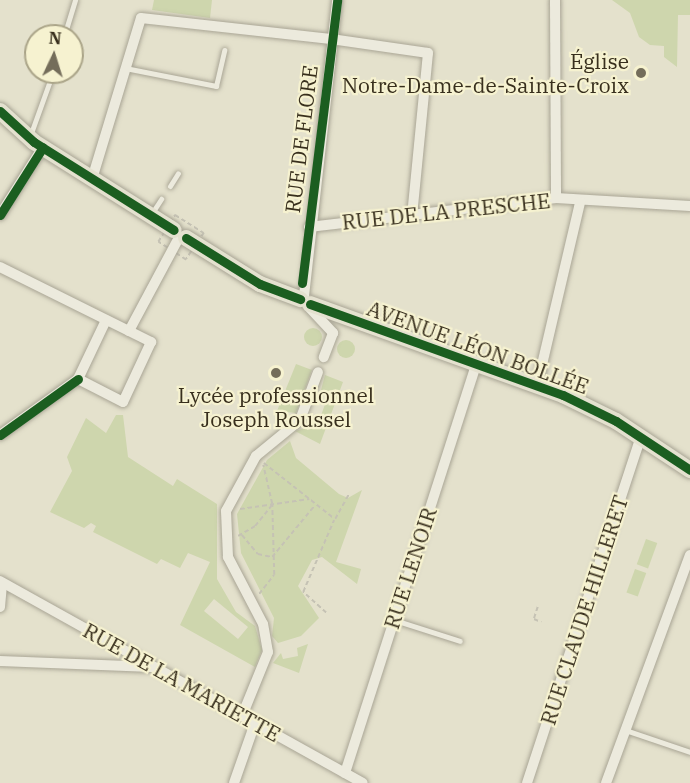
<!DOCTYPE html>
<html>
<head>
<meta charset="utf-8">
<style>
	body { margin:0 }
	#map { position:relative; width:690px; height:783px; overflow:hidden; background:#e4e1cc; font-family:"IBM Plex Serif",serif }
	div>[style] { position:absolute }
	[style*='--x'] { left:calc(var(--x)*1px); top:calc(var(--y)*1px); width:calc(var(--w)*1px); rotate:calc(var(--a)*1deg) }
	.green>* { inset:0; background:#ced6ad; transform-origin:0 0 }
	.round { border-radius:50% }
	.path>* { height:1.5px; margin-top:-0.75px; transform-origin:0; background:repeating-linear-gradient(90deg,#c5c2b4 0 4.5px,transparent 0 7.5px) }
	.roads { filter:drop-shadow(0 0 2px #a9a595) drop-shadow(0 0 2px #a9a595) }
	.service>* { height:5px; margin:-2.5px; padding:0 2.5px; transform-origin:2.5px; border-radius:2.5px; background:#eceadd }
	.minor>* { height:10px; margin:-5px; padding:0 5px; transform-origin:5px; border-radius:5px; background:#eceadd }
	.primary>* { height:16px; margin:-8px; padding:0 8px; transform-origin:8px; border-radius:8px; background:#e4e1cf }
	.cycleway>* { height:9px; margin:-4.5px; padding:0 4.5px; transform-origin:4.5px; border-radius:4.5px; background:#1b5e20 }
	.dots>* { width:16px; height:16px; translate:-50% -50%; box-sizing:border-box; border:3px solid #f6f2d0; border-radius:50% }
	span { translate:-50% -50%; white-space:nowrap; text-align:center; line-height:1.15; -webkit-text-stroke:4.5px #f6f2d0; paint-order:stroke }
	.poi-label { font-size:21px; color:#382f1d }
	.right { translate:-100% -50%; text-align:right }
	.street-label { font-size:21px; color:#382f1d }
	.north { position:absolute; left:24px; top:24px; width:60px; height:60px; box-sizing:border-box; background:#f6f2d0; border:2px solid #aaa488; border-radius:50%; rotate:4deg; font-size:16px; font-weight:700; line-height:24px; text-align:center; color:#382f1d }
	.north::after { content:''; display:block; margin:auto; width:21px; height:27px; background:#746d5a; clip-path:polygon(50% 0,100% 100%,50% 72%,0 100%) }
</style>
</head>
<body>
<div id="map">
	<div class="green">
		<div style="clip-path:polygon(154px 0,212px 0,210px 18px,152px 10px)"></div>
		<div style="clip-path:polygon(612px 0,690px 0,690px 15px,678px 15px,677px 67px,664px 57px,664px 46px,650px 45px,639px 37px,630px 13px)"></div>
		<div class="round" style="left:304px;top:328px;width:18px;height:18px"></div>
		<div class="round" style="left:337px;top:340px;width:18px;height:18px"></div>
		<div style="clip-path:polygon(296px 364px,312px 370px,296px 413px,277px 411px)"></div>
		<div style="clip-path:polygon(325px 375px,343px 382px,320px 444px,295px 431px,318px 424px,329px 393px,321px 390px)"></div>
		<div style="clip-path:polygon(evenodd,116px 415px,123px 415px,128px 457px,173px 486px,177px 479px,217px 504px,217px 579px,236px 612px,255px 626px,262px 650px,255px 667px,180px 625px,210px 562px,188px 553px,180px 568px,161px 559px,157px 564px,93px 532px,96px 526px,91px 523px,84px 528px,50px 512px,72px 471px,67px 457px,86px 418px,106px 433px,116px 415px,214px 599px,248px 627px,238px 639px,204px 611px,214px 599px)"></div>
		<div style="clip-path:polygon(290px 441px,296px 458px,339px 494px,348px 498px,362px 490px,336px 562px,361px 569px,357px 584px,322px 557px,312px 560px,298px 586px,319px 618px,301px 636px,278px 643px,272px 636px,274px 618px,241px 553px,237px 514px,267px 460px)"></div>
		<div style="left:646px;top:539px;width:12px;height:27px;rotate:20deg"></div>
		<div style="left:635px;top:569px;width:12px;height:25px;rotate:20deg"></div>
		<div style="clip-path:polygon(308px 644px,299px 673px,273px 663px,281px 653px,283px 659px,298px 656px,297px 648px)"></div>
	</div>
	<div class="path">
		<div style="--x:175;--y:215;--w:34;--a:32"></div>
		<div style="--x:204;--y:233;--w:32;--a:124"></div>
		<div style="--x:186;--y:260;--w:33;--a:-147"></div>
		<div style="--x:158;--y:242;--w:32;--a:-58"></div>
		<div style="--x:264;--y:463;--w:90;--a:38.3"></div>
		<div style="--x:335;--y:519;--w:29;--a:-61"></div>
		<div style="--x:240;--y:509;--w:70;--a:-8.2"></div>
		<div style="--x:242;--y:535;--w:25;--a:50"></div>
		<div style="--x:258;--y:554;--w:14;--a:12"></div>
		<div style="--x:272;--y:557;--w:67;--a:-50.4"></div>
		<div style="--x:238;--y:536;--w:20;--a:-30"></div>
		<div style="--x:255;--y:526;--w:27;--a:-51"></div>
		<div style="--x:259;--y:594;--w:24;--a:-52"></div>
		<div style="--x:274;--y:575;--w:71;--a:-91.6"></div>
		<div style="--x:272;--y:504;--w:40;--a:-103"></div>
		<div style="--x:538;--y:607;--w:13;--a:108"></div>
		<div style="--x:534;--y:619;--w:8;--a:23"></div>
		<div style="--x:326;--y:613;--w:31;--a:-138"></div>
		<div style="--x:303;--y:592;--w:78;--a:-66.7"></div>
	</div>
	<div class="roads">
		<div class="service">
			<div style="--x:64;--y:36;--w:38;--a:-73"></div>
			<div style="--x:125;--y:68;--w:93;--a:11.2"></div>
			<div style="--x:216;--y:86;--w:37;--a:-77"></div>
			<div style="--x:30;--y:136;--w:68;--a:-70.2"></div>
			<div style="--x:170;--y:186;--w:15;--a:-58"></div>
			<div style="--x:152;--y:213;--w:17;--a:-57"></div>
			<div style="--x:394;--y:620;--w:69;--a:17.7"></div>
			<div style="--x:625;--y:730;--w:69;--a:18.7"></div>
		</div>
		<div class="minor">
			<div style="--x:555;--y:0;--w:198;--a:89.7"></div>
			<div style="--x:92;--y:179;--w:168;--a:-73.1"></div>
			<div style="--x:141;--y:18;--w:191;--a:6.3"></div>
			<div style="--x:331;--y:39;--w:98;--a:8.2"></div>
			<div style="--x:428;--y:53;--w:164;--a:95.6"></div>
			<div style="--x:0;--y:215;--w:80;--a:-57.7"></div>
			<div style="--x:309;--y:227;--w:249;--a:-6.7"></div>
			<div style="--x:556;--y:198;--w:134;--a:3.4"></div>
			<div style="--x:0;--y:267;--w:169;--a:26.4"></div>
			<div style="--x:151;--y:342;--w:66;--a:115"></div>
			<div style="--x:123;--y:402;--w:51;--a:-152.9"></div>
			<div style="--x:304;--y:296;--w:298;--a:-83.6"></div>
			<div style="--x:308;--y:306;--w:37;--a:47"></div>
			<div style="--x:333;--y:333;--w:26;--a:111"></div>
			<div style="--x:129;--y:331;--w:102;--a:-61.9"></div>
			<div style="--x:78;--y:379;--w:65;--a:-64.6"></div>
			<div style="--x:537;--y:386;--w:189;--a:-76.8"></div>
			<div style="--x:0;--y:435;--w:96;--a:-35.7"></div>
			<div style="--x:0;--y:581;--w:415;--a:29.1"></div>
			<div style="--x:0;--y:607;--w:24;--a:-85"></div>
			<div style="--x:0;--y:661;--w:152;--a:2.3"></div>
			<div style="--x:242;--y:716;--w:69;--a:-67.9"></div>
			<div style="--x:268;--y:652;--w:28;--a:-100"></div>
			<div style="--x:263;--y:624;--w:76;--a:-117.6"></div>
			<div style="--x:228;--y:557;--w:46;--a:-92.5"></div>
			<div style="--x:226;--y:511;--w:63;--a:-61.4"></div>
			<div style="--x:256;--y:456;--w:57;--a:-39.3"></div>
			<div style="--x:300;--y:420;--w:51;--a:-69.4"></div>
			<div style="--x:345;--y:773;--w:429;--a:-72.2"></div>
			<div style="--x:234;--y:783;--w:64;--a:-70.7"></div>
			<div style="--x:527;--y:783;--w:365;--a:-71.8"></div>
			<div style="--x:606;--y:783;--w:243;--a:-69.8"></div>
		</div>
		<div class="primary">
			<div style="--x:0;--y:111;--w:46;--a:42.4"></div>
			<div style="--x:34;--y:142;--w:165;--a:32.2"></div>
			<div style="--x:186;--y:238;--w:87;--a:31.9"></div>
			<div style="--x:260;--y:284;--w:43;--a:20.6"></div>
			<div style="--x:310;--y:304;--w:269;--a:19.8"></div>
			<div style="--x:563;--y:395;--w:59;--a:26.1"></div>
			<div style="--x:616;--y:421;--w:89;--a:33.5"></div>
		</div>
	</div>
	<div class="cycleway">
		<div style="--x:0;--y:111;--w:46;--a:42.4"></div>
		<div style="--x:34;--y:142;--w:165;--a:32.2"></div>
		<div style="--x:0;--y:215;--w:80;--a:-57.7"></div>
		<div style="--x:186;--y:238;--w:87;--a:31.9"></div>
		<div style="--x:260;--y:284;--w:43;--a:20.6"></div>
		<div style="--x:302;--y:283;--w:285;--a:-82.9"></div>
		<div style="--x:310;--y:304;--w:269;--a:19.8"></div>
		<div style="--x:563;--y:395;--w:59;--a:26.1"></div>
		<div style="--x:616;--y:421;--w:89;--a:33.5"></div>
		<div style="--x:0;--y:435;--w:96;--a:-35.7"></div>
	</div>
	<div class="dots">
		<div style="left:641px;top:73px;background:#746d5a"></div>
		<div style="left:276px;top:373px;background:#746d5a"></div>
	</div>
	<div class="poi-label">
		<span class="right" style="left:629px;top:73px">Église<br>Notre-Dame-de-Sainte-Croix</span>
		<span style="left:276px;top:407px">Lycée professionnel<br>Joseph Roussel</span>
	</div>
	<div class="street-label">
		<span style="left:301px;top:139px;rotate:-83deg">RUE DE FLORE</span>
		<span style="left:446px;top:211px;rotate:-6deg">RUE DE LA PRESCHE</span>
		<span style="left:478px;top:347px;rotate:20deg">AVENUE LÉON BOLLÉE</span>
		<span style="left:410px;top:568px;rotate:-72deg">RUE LENOIR</span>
		<span style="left:584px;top:610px;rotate:-72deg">RUE CLAUDE HILLERET</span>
		<span style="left:182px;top:682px;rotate:29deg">RUE DE LA MARIETTE</span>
	</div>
	<div class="north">N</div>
</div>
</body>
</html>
